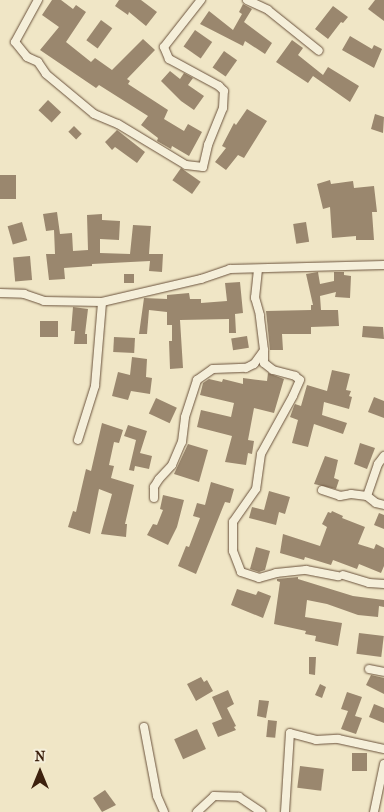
<!DOCTYPE html>
<html>
<head>
<meta charset="utf-8">
<style>
	body { margin:0 }
	#map { position:relative; width:384px; height:812px; overflow:hidden; background:#f0e6c6; font-family:"IM FELL French Canon",serif }
	div>[style] { position:absolute }
	[style*='--x'] { left:calc(var(--x)*1px); top:calc(var(--y)*1px); width:calc(var(--w)*1px); rotate:calc(var(--a)*1deg) }
	.building>* { inset:0; background:#9a876e; transform-origin:0 0 }
	.roads { filter:drop-shadow(0 0 1px #6a523c) drop-shadow(0 0 1px #6a523c) }
	.minor>* { height:8px; margin:-4px; padding:0 4px; transform-origin:4px; border-radius:4px; background:#f5efda }
	span { translate:-50% -50%; white-space:nowrap; text-align:center; line-height:1.15; -webkit-text-stroke:4px #f5efda; paint-order:stroke }
	.north { position:absolute; left:15px; top:747px; width:50px; height:50px; -webkit-text-stroke:4px #f5efda; paint-order:stroke; rotate:0deg; font-size:14px; font-weight:700; line-height:20px; text-align:center; color:#3d210e }
	.north::after { content:''; display:block; margin:auto; width:18px; height:22px; background:#3d210e; clip-path:polygon(50% 0,100% 100%,50% 72%,0 100%) }
</style>
</head>
<body>
<div id="map">
	<div class="building">
		<div style="clip-path:polygon(52px 0,61px 0,73px 9px,76px 5px,86px 12px,66px 42px,91px 62px,95px 58px,112px 70px,143px 39px,155px 50px,127px 79px,130px 81px,128px 84px,168px 110px,164px 119px,184px 131px,188px 124px,202px 132px,189px 156px,172px 146px,171px 149px,157px 141px,158px 138px,141px 125px,148px 116px,99px 85px,96px 88px,40px 50px,59px 27px,42px 15px)"></div>
		<div style="clip-path:polygon(119px 0,141px 0,157px 12px,146px 26px,129px 12px,128px 15px,115px 6px)"></div>
		<div style="clip-path:polygon(375px 0,384px 0,384px 21px,368px 9px)"></div>
		<div style="clip-path:polygon(243px 4px,252px 9px,244px 22px,272px 43px,265px 54px,245px 41px,243px 46px,200px 24px,209px 11px,233px 30px,242px 14px,239px 12px)"></div>
		<div style="clip-path:polygon(333px 6px,348px 17px,343px 23px,341px 22px,328px 39px,315px 29px)"></div>
		<div style="left:101px;top:20px;width:14px;height:25px;rotate:36deg"></div>
		<div style="left:195px;top:30px;width:21px;height:20px;rotate:35deg"></div>
		<div style="clip-path:polygon(350px 36px,372px 49px,374px 45px,382px 49px,374px 68px,342px 50px)"></div>
		<div style="clip-path:polygon(292px 40px,303px 48px,298px 55px,323px 75px,328px 67px,359px 86px,350px 102px,313px 76px,308px 83px,276px 62px)"></div>
		<div style="left:224px;top:51px;width:16px;height:20px;rotate:35deg"></div>
		<div style="clip-path:polygon(170px 71px,180px 79px,184px 73px,193px 78px,188px 85px,204px 96px,194px 110px,181px 101px,161px 81px)"></div>
		<div style="left:48px;top:100px;width:18px;height:14px;rotate:43deg"></div>
		<div style="clip-path:polygon(247px 109px,267px 121px,244px 158px,238px 155px,226px 170px,215px 162px,226px 148px,222px 146px,234px 123px,236px 125px)"></div>
		<div style="clip-path:polygon(375px 114px,384px 117px,383px 133px,371px 129px)"></div>
		<div style="left:74px;top:126px;width:11px;height:8px;rotate:45deg"></div>
		<div style="clip-path:polygon(117px 130px,145px 152px,137px 163px,115px 147px,112px 150px,105px 142px)"></div>
		<div style="left:181px;top:168px;width:24px;height:15px;rotate:35deg"></div>
		<div style="left:0;top:175px;width:16px;height:24px"></div>
		<div style="clip-path:polygon(330px 180px,331px 184px,353px 181px,354px 188px,374px 186px,377px 212px,372px 212px,374px 240px,356px 240px,356px 236px,332px 238px,330px 207px,323px 209px,317px 184px)"></div>
		<div style="clip-path:polygon(57px 212px,60px 234px,72px 233px,73px 251px,88px 250px,87px 215px,102px 214px,102px 220px,120px 221px,119px 240px,100px 239px,100px 253px,130px 254px,133px 225px,151px 226px,149px 254px,163px 254px,162px 272px,149px 271px,150px 261px,92px 264px,92px 266px,64px 268px,65px 279px,49px 280px,46px 254px,55px 254px,54px 230px,46px 231px,43px 214px)"></div>
		<div style="left:22px;top:222px;width:19px;height:15px;rotate:74deg"></div>
		<div style="left:306px;top:222px;width:20px;height:13px;rotate:81deg"></div>
		<div style="left:30px;top:256px;width:24px;height:17px;rotate:85deg"></div>
		<div style="clip-path:polygon(318px 272px,320px 284px,334px 281px,334px 272px,344px 272px,344px 275px,351px 276px,350px 298px,335px 297px,336px 292px,320px 296px,321px 310px,338px 310px,339px 326px,311px 327px,311px 334px,282px 334px,283px 350px,270px 350px,266px 311px,311px 310px,311px 305px,313px 305px,306px 274px)"></div>
		<div style="left:124px;top:274px;width:10px;height:9px"></div>
		<div style="clip-path:polygon(240px 282px,243px 313px,235px 314px,236px 333px,229px 333px,229px 319px,180px 320px,183px 368px,170px 369px,169px 341px,172px 341px,172px 325px,167px 325px,167px 312px,149px 310px,147px 334px,139px 334px,144px 298px,167px 299px,167px 295px,189px 293px,190px 299px,201px 299px,201px 303px,227px 301px,225px 283px)"></div>
		<div style="clip-path:polygon(73px 307px,88px 309px,85px 334px,87px 334px,87px 344px,74px 344px,75px 331px,71px 331px)"></div>
		<div style="left:40px;top:321px;width:18px;height:16px"></div>
		<div style="clip-path:polygon(363px 326px,383px 327px,384px 339px,362px 337px)"></div>
		<div style="left:247px;top:336px;width:12px;height:16px;rotate:81deg"></div>
		<div style="left:114px;top:337px;width:21px;height:15px;rotate:3deg"></div>
		<div style="clip-path:polygon(132px 357px,147px 359px,146px 377px,152px 378px,150px 394px,131px 391px,128px 400px,112px 396px,118px 372px,130px 375px)"></div>
		<div style="clip-path:polygon(332px 370px,350px 374px,346px 390px,351px 391px,349px 396px,352px 397px,349px 409px,324px 402px,322px 415px,347px 423px,343px 434px,314px 424px,308px 447px,292px 443px,298px 420px,290px 417px,294px 406px,295px 404px,301px 406px,307px 385px,327px 391px)"></div>
		<div style="clip-path:polygon(268px 373px,284px 379px,274px 413px,254px 408px,248px 440px,254px 441px,252px 454px,248px 453px,246px 465px,225px 462px,232px 436px,197px 427px,201px 410px,231px 417px,234px 403px,200px 395px,203px 383px,209px 379px,222px 382px,223px 379px,243px 384px,243px 378px,267px 381px)"></div>
		<div style="clip-path:polygon(374px 397px,384px 401px,384px 418px,368px 412px)"></div>
		<div style="left:156px;top:398px;width:23px;height:17px;rotate:25deg"></div>
		<div style="clip-path:polygon(102px 423px,123px 430px,119px 443px,114px 442px,109px 465px,114px 466px,111px 478px,134px 485px,125px 524px,127px 524px,126px 537px,101px 534px,112px 494px,99px 489px,90px 534px,68px 527px,73px 511px,76px 512px,86px 469px,91px 471px)"></div>
		<div style="clip-path:polygon(128px 425px,147px 431px,140px 453px,152px 456px,149px 469px,135px 466px,134px 471px,129px 470px,136px 440px,124px 436px)"></div>
		<div style="clip-path:polygon(360px 443px,375px 448px,367px 469px,354px 464px)"></div>
		<div style="clip-path:polygon(188px 444px,208px 450px,199px 482px,174px 474px)"></div>
		<div style="clip-path:polygon(325px 456px,338px 460px,334px 478px,339px 480px,336px 489px,314px 484px)"></div>
		<div style="clip-path:polygon(211px 482px,234px 489px,230px 503px,225px 502px,196px 574px,178px 566px,186px 546px,189px 547px,200px 518px,193px 516px,197px 503px,205px 505px)"></div>
		<div style="clip-path:polygon(269px 491px,290px 497px,285px 514px,279px 512px,276px 525px,249px 518px,252px 507px,264px 510px)"></div>
		<div style="clip-path:polygon(163px 495px,184px 500px,177px 527px,168px 545px,147px 535px,153px 524px,157px 525px,163px 510px,160px 509px)"></div>
		<div style="clip-path:polygon(332px 511px,343px 516px,342px 518px,365px 527px,358px 544px,374px 549px,376px 544px,384px 548px,384px 566px,381px 573px,359px 564px,357px 569px,333px 560px,331px 565px,305px 557px,304px 560px,280px 553px,283px 534px,320px 546px,327px 527px,322px 524px,328px 512px,331px 513px)"></div>
		<div style="clip-path:polygon(379px 513px,384px 515px,384px 529px,374px 525px)"></div>
		<div style="clip-path:polygon(256px 547px,270px 551px,265px 570px,259px 572px,250px 569px)"></div>
		<div style="clip-path:polygon(298px 577px,298px 579px,353px 596px,384px 600px,384px 607px,379px 606px,378px 617px,358px 615px,327px 604px,307px 600px,305px 617px,342px 623px,338px 646px,315px 641px,316px 636px,305px 634px,306px 631px,274px 624px,280px 582px,277px 581px,277px 579px)"></div>
		<div style="clip-path:polygon(237px 589px,256px 595px,258px 591px,271px 596px,263px 618px,231px 605px)"></div>
		<div style="left:359px;top:633px;width:25px;height:21px;rotate:7deg"></div>
		<div style="clip-path:polygon(309px 657px,316px 657px,315px 675px,309px 674px)"></div>
		<div style="clip-path:polygon(371px 675px,384px 678px,384px 694px,366px 685px)"></div>
		<div style="clip-path:polygon(201px 677px,204px 682px,207px 680px,213px 691px,196px 701px,187px 684px)"></div>
		<div style="clip-path:polygon(320px 684px,326px 687px,322px 698px,315px 695px)"></div>
		<div style="clip-path:polygon(228px 690px,234px 704px,227px 708px,236px 726px,234px 727px,236px 730px,218px 737px,212px 723px,222px 719px,212px 697px)"></div>
		<div style="clip-path:polygon(347px 692px,362px 697px,355px 716px,362px 718px,356px 734px,341px 729px,348px 711px,341px 709px)"></div>
		<div style="clip-path:polygon(259px 700px,269px 701px,266px 718px,257px 716px)"></div>
		<div style="clip-path:polygon(374px 704px,384px 708px,384px 723px,369px 717px)"></div>
		<div style="left:268px;top:720px;width:9px;height:17px;rotate:6deg"></div>
		<div style="left:197px;top:729px;width:22px;height:25px;rotate:66deg"></div>
		<div style="left:352px;top:753px;width:15px;height:18px"></div>
		<div style="left:300px;top:766px;width:24px;height:22px;rotate:7deg"></div>
		<div style="clip-path:polygon(105px 790px,116px 805px,102px 812px,93px 798px)"></div>
	</div>
	<div class="roads">
		<div class="minor">
			<div style="--x:38;--y:0;--w:48;--a:118.7"></div>
			<div style="--x:15;--y:42;--w:19;--a:51"></div>
			<div style="--x:27;--y:57;--w:12;--a:24"></div>
			<div style="--x:38;--y:62;--w:14;--a:56"></div>
			<div style="--x:46;--y:74;--w:62;--a:39.8"></div>
			<div style="--x:94;--y:114;--w:26;--a:23"></div>
			<div style="--x:118;--y:124;--w:79;--a:31.1"></div>
			<div style="--x:186;--y:165;--w:17;--a:7"></div>
			<div style="--x:203;--y:167;--w:23;--a:-77"></div>
			<div style="--x:208;--y:145;--w:40;--a:-68"></div>
			<div style="--x:223;--y:108;--w:17;--a:-87"></div>
			<div style="--x:224;--y:91;--w:7;--a:-135"></div>
			<div style="--x:219;--y:86;--w:57;--a:-151.6"></div>
			<div style="--x:169;--y:59;--w:13;--a:-113"></div>
			<div style="--x:164;--y:47;--w:60;--a:-51.8"></div>
			<div style="--x:247;--y:0;--w:23;--a:25"></div>
			<div style="--x:268;--y:10;--w:65;--a:38.8"></div>
			<div style="--x:0;--y:293;--w:24;--a:2"></div>
			<div style="--x:24;--y:294;--w:21;--a:19"></div>
			<div style="--x:44;--y:301;--w:58;--a:1"></div>
			<div style="--x:102;--y:302;--w:102;--a:-13.1"></div>
			<div style="--x:201;--y:279;--w:31;--a:-19"></div>
			<div style="--x:230;--y:269;--w:154;--a:-1.5"></div>
			<div style="--x:264;--y:350;--w:13;--a:90"></div>
			<div style="--x:264;--y:363;--w:11;--a:38"></div>
			<div style="--x:273;--y:370;--w:23;--a:15"></div>
			<div style="--x:295;--y:376;--w:6;--a:39"></div>
			<div style="--x:300;--y:380;--w:17;--a:114"></div>
			<div style="--x:293;--y:396;--w:66;--a:118.9"></div>
			<div style="--x:261;--y:454;--w:35;--a:98"></div>
			<div style="--x:256;--y:489;--w:40;--a:124.9"></div>
			<div style="--x:233;--y:522;--w:29;--a:90"></div>
			<div style="--x:233;--y:551;--w:22;--a:69"></div>
			<div style="--x:241;--y:572;--w:19;--a:18"></div>
			<div style="--x:259;--y:578;--w:18;--a:-16"></div>
			<div style="--x:276;--y:573;--w:30;--a:-6"></div>
			<div style="--x:306;--y:570;--w:33;--a:11"></div>
			<div style="--x:78;--y:440;--w:57;--a:-72.5"></div>
			<div style="--x:95;--y:386;--w:84;--a:-85.2"></div>
			<div style="--x:322;--y:490;--w:19;--a:18"></div>
			<div style="--x:340;--y:496;--w:11;--a:-10"></div>
			<div style="--x:351;--y:494;--w:16;--a:7"></div>
			<div style="--x:367;--y:496;--w:11;--a:38"></div>
			<div style="--x:376;--y:503;--w:8;--a:14"></div>
			<div style="--x:367;--y:496;--w:34;--a:-71"></div>
			<div style="--x:378;--y:464;--w:10;--a:-53"></div>
			<div style="--x:154;--y:498;--w:11;--a:-90"></div>
			<div style="--x:154;--y:487;--w:9;--a:-58"></div>
			<div style="--x:159;--y:479;--w:19;--a:-47"></div>
			<div style="--x:172;--y:465;--w:25;--a:-67"></div>
			<div style="--x:182;--y:442;--w:25;--a:-83"></div>
			<div style="--x:185;--y:417;--w:39;--a:-72"></div>
			<div style="--x:197;--y:380;--w:19;--a:-35"></div>
			<div style="--x:213;--y:369;--w:33;--a:-2"></div>
			<div style="--x:246;--y:368;--w:9;--a:-27"></div>
			<div style="--x:254;--y:364;--w:17;--a:-54"></div>
			<div style="--x:264;--y:350;--w:35;--a:-97"></div>
			<div style="--x:260;--y:315;--w:18;--a:-106"></div>
			<div style="--x:255;--y:298;--w:28;--a:-84"></div>
			<div style="--x:343;--y:575;--w:27;--a:17"></div>
			<div style="--x:369;--y:583;--w:15;--a:4"></div>
			<div style="--x:369;--y:669;--w:15;--a:11"></div>
			<div style="--x:144;--y:727;--w:70;--a:79.3"></div>
			<div style="--x:157;--y:796;--w:17;--a:66"></div>
			<div style="--x:197;--y:812;--w:23;--a:-43"></div>
			<div style="--x:214;--y:796;--w:25;--a:2"></div>
			<div style="--x:239;--y:797;--w:27;--a:34"></div>
			<div style="--x:285;--y:812;--w:79;--a:-86.4"></div>
			<div style="--x:290;--y:733;--w:27;--a:15"></div>
			<div style="--x:316;--y:740;--w:22;--a:-3"></div>
			<div style="--x:338;--y:739;--w:47;--a:12.3"></div>
			<div style="--x:374;--y:812;--w:49;--a:-78.2"></div>
		</div>
	</div>
	<div class="north">N</div>
</div>
</body>
</html>
